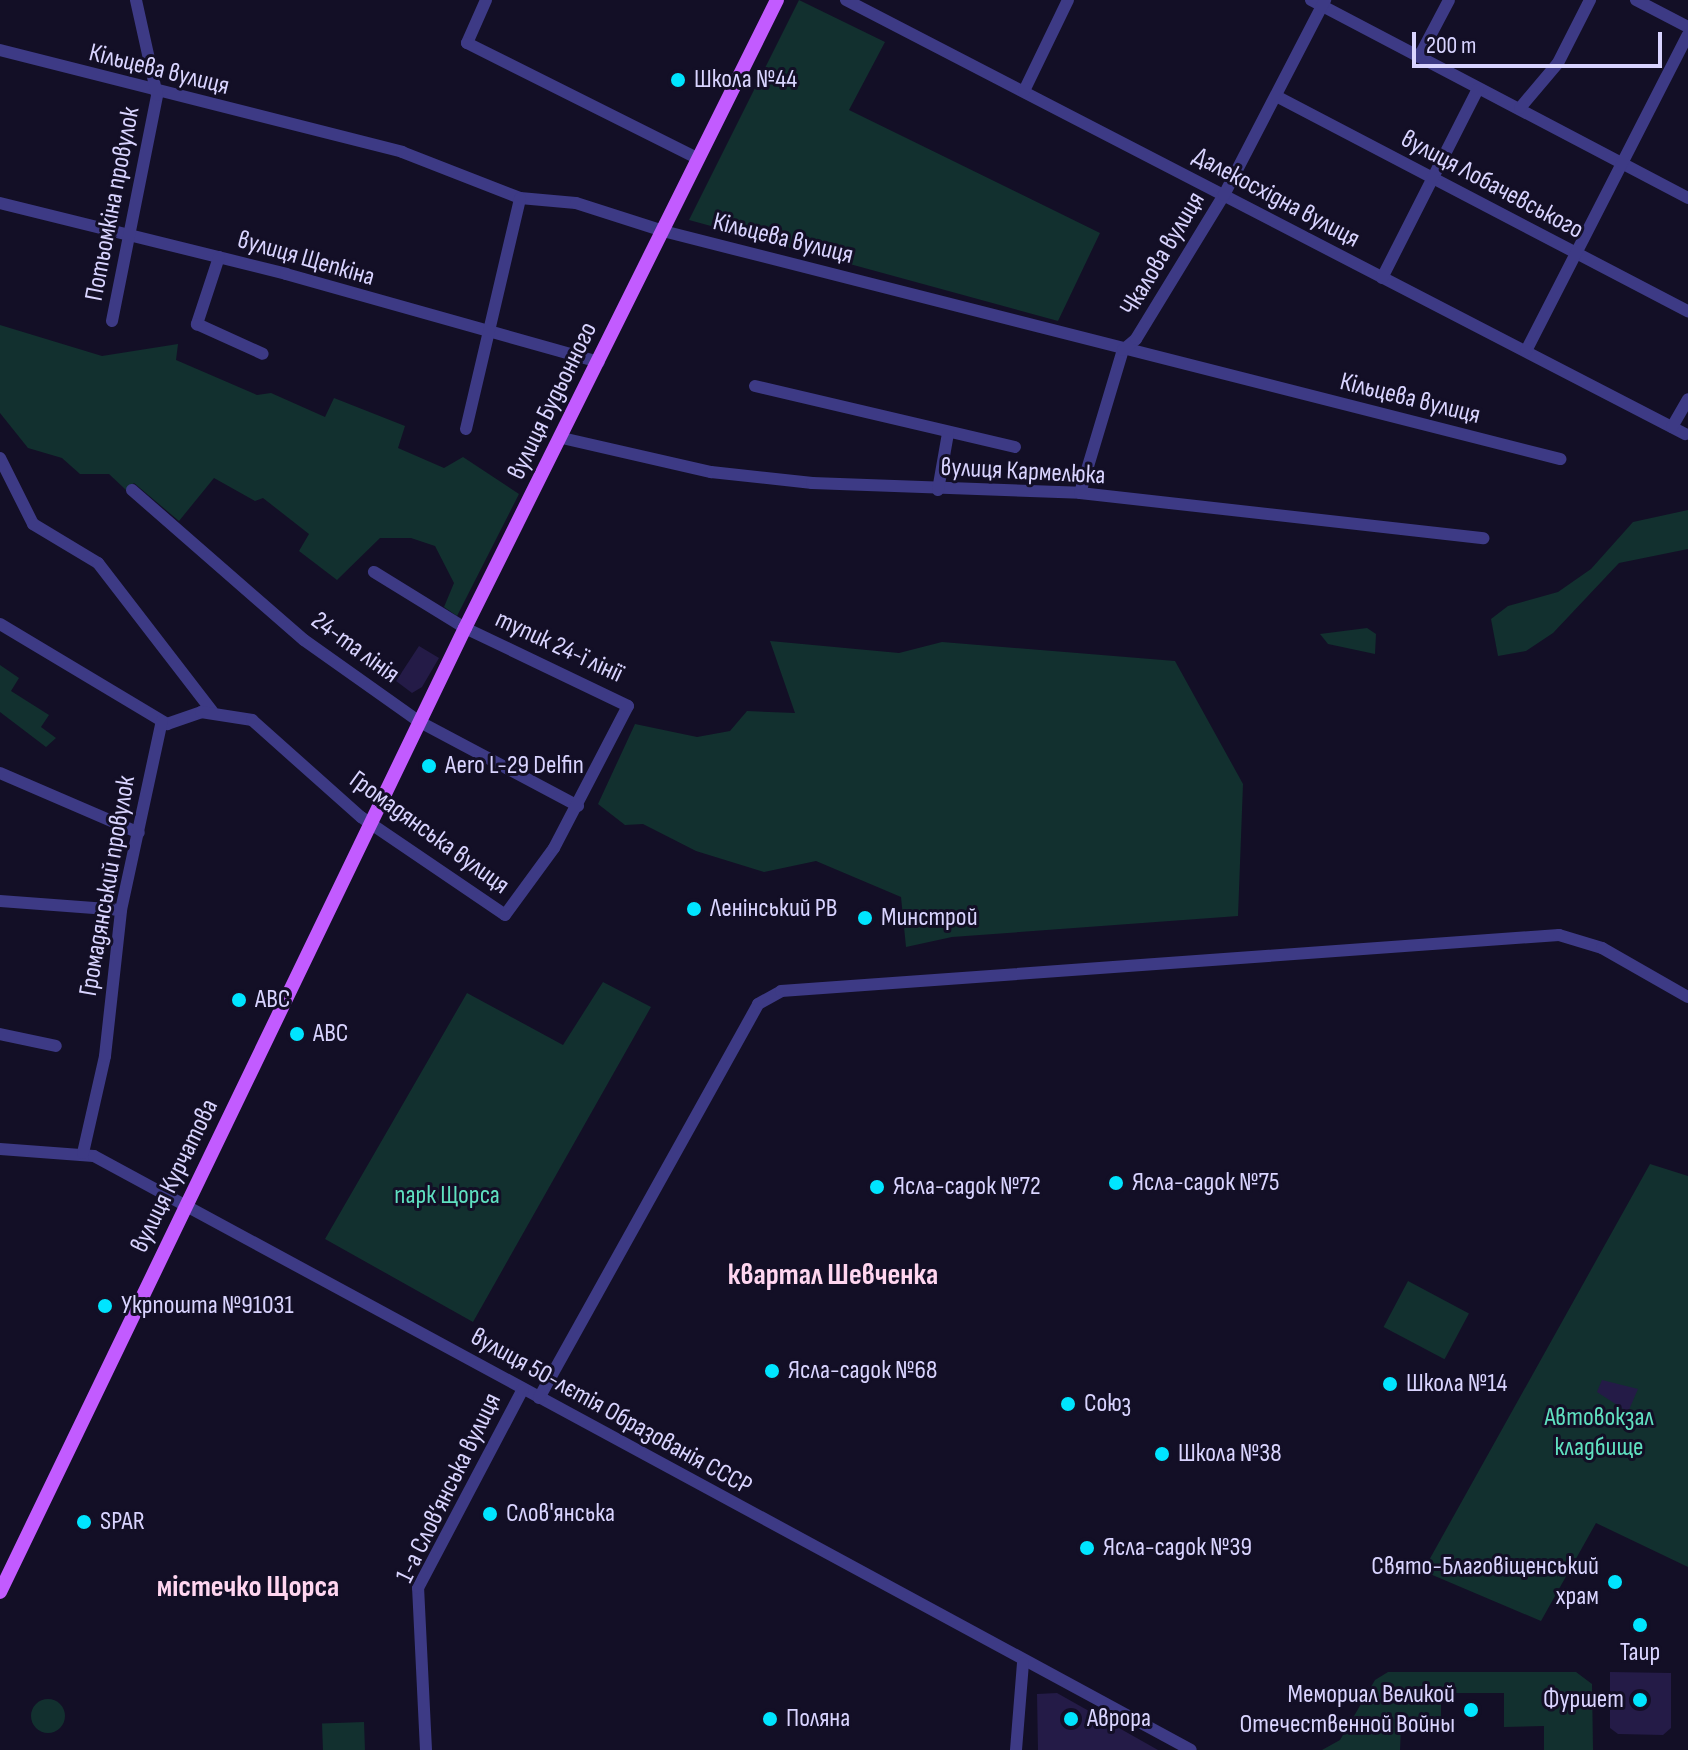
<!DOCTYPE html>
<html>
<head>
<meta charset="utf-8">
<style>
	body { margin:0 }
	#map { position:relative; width:1688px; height:1750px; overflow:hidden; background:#130f26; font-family:"Sofia Sans Condensed",sans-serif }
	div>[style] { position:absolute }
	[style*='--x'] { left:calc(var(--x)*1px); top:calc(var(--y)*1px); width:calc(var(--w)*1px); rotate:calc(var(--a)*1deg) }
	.green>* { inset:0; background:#12302f; transform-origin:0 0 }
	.round { border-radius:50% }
	.building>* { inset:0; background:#241b47 }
	.minor>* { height:12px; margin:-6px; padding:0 6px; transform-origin:6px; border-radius:6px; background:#3d3a85 }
	.major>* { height:14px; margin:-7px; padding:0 7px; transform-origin:7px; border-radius:7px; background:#c25bff }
	.dots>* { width:22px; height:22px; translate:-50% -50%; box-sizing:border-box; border:4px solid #130f26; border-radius:50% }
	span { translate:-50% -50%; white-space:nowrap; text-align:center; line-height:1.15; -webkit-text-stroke:6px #130f26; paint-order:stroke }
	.street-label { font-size:26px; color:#d9d4ff }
	.poi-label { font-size:26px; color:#d9d4ff }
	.left { translate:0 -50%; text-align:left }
	.right { translate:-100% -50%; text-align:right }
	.park-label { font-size:26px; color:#5fe0c0 }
	.quarter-label { font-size:30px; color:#ffd6f0; font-weight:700 }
	.scale { position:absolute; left:1412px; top:32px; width:250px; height:36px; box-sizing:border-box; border:4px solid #d9d4ff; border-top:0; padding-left:10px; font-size:24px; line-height:28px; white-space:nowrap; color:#d9d4ff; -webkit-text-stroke:6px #130f26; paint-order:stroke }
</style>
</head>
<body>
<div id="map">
	<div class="green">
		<div style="clip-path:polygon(799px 0,885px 42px,849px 110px,1100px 233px,1058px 321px,689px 220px)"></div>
		<div style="clip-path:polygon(0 325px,102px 356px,178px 344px,176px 360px,257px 395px,271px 393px,325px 417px,334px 398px,405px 426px,398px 448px,444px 468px,463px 457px,519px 494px,457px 616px,444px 607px,454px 583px,435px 546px,411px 538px,380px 538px,337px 580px,299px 551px,309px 534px,263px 498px,255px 501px,214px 478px,179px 521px,134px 483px,126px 490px,109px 474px,80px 474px,62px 458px,28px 448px,0 413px)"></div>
		<div style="clip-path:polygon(1688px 510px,1688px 549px,1619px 563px,1553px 633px,1526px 651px,1498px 656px,1491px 619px,1508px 606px,1558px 592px,1591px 569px,1633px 522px)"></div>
		<div style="clip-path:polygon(1367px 628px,1376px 634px,1375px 654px,1328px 644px,1320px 634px)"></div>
		<div style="clip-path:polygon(770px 641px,899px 653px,942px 642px,1175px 661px,1243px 784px,1238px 916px,952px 937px,906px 947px,901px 897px,816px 861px,764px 872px,696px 851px,643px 824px,625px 825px,598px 804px,635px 724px,697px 737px,730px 731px,747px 711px,795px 713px)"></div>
		<div style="clip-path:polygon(0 665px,19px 678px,11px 691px,49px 715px,41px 727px,56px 738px,46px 747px,0 712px)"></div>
		<div style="clip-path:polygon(603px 982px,651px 1007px,473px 1322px,325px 1239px,467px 993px,563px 1045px)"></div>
		<div style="clip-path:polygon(1650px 1164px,1688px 1176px,1688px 1567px,1596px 1523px,1541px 1621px,1423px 1571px)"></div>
		<div style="left:1408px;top:1281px;width:69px;height:52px;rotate:28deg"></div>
		<div style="clip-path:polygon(1388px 1672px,1576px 1672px,1592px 1684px,1593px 1750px,1544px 1750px,1544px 1726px,1504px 1727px,1504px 1693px,1441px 1693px,1441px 1727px,1401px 1728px,1400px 1750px,1322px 1750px,1340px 1740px,1375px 1680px)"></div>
		<div class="round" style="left:31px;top:1699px;width:34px;height:34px"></div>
		<div style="left:364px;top:1722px;width:28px;height:42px;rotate:88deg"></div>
	</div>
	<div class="building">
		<div style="clip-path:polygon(419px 646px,439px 658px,422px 687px,412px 693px,396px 681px)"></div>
		<div style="clip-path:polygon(1602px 1380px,1638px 1389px,1628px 1412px,1597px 1392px)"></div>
		<div style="clip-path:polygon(1610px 1672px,1671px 1673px,1671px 1728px,1663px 1735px,1618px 1734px,1610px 1728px)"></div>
		<div style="clip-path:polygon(1057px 1693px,1158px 1750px,1038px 1750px,1037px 1694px)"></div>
	</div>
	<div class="minor">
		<div style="--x:486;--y:0;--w:47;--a:113.8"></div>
		<div style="--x:467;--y:43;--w:259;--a:26.6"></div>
		<div style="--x:846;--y:0;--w:945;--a:27.35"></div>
		<div style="--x:1311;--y:0;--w:426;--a:27.7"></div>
		<div style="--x:1636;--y:0;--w:59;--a:27.4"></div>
		<div style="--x:0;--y:50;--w:415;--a:14.2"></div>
		<div style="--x:402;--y:152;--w:127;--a:21.3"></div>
		<div style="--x:520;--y:198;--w:56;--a:5.1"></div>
		<div style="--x:576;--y:203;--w:91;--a:17.8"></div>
		<div style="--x:663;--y:231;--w:926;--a:14.26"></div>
		<div style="--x:1419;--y:57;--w:64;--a:-62.2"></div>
		<div style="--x:1024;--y:91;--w:101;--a:-64.2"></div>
		<div style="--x:1276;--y:96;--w:465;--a:27.6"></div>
		<div style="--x:1520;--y:108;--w:59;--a:-49.8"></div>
		<div style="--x:1558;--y:63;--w:71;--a:-63.1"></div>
		<div style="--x:0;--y:203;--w:295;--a:13.9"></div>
		<div style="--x:286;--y:274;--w:325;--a:15.7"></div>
		<div style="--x:219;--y:257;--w:71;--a:108.2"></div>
		<div style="--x:197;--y:324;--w:72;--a:24.4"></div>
		<div style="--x:1382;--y:278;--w:212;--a:-63.1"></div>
		<div style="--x:112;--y:321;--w:230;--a:-78.7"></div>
		<div style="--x:157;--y:95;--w:97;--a:-102.5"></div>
		<div style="--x:1526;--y:351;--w:355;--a:-62.9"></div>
		<div style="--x:755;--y:386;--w:267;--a:13.2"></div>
		<div style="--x:1672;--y:427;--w:32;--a:-60"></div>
		<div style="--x:466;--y:429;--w:237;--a:-76.8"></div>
		<div style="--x:562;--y:438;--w:153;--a:12.9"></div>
		<div style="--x:711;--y:472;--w:102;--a:6.2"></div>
		<div style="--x:812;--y:483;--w:268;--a:2.1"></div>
		<div style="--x:1080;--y:493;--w:406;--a:6.4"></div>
		<div style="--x:0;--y:458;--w:74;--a:63.4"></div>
		<div style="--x:33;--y:524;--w:76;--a:31"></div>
		<div style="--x:98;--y:563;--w:187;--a:52.4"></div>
		<div style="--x:132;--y:490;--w:228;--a:41.1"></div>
		<div style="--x:304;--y:640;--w:142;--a:35.3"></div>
		<div style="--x:420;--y:722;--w:179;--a:28"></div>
		<div style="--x:938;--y:490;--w:58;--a:-80"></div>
		<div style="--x:1080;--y:493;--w:149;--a:-73.3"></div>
		<div style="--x:1123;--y:350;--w:17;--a:-40"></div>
		<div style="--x:1136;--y:339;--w:169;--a:-58.6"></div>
		<div style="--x:1224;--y:195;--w:220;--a:-62.6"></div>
		<div style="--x:0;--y:624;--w:195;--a:30.9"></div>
		<div style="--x:167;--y:724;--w:36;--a:-19"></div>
		<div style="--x:201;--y:712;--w:52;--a:8.9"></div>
		<div style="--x:252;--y:720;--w:146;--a:41.7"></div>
		<div style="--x:361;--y:817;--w:174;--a:34.2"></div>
		<div style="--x:505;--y:915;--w:83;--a:-53.8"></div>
		<div style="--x:554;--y:848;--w:160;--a:-62.5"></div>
		<div style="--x:628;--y:706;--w:181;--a:-154.4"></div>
		<div style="--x:465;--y:628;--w:107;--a:-148.4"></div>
		<div style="--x:0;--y:773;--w:151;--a:23.3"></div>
		<div style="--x:0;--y:901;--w:121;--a:4.3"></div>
		<div style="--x:0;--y:1034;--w:57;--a:12.1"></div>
		<div style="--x:0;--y:1149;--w:94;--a:4.3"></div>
		<div style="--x:94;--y:1156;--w:1247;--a:28.43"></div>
		<div style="--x:83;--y:1153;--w:99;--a:-77.2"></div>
		<div style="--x:105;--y:1056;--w:147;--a:-83.7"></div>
		<div style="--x:121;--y:910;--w:193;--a:-77.8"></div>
		<div style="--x:539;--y:1398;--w:451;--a:-60.9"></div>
		<div style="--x:758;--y:1004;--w:26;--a:-29"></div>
		<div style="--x:781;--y:991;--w:780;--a:-4.12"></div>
		<div style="--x:1559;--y:935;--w:45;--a:16.8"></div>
		<div style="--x:1602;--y:948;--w:99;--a:29.7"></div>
		<div style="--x:426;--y:1750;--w:162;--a:-92.8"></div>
		<div style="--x:418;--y:1588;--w:225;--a:-62.2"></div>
		<div style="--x:1016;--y:1750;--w:87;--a:-85.4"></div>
	</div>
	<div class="major">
		<div style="--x:0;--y:1592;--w:1070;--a:-64.25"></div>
		<div style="--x:465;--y:628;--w:701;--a:-63.58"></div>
	</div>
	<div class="dots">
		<div style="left:678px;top:80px;background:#00e5ff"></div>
		<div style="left:429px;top:766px;background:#00e5ff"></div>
		<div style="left:694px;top:909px;background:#00e5ff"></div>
		<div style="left:865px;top:918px;background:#00e5ff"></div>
		<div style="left:239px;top:1000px;background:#00e5ff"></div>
		<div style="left:297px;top:1034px;background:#00e5ff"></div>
		<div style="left:1116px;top:1183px;background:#00e5ff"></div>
		<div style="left:877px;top:1187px;background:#00e5ff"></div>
		<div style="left:105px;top:1306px;background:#00e5ff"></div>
		<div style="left:772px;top:1371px;background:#00e5ff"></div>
		<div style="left:1390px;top:1384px;background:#00e5ff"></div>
		<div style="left:1068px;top:1404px;background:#00e5ff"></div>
		<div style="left:1162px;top:1454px;background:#00e5ff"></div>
		<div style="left:490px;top:1514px;background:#00e5ff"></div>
		<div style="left:84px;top:1522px;background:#00e5ff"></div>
		<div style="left:1087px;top:1548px;background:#00e5ff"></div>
		<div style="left:1615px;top:1582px;background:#00e5ff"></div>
		<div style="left:1640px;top:1625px;background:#00e5ff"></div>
		<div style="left:1640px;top:1700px;background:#00e5ff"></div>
		<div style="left:1471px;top:1710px;background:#00e5ff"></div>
		<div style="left:770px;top:1719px;background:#00e5ff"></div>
		<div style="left:1071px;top:1719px;background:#00e5ff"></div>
	</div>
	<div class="street-label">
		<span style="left:159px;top:70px;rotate:14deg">Кільцева вулиця</span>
		<span style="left:1492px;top:185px;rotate:28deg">вулиця Лобачевського</span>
		<span style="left:1276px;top:198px;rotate:28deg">Далекосхідна вулиця</span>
		<span style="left:113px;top:204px;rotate:-79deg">Потьомкіна провулок</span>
		<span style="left:783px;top:239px;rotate:14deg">Кільцева вулиця</span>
		<span style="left:1163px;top:254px;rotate:-59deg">Чкалова вулиця</span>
		<span style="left:306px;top:259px;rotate:16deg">вулиця Щепкіна</span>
		<span style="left:1410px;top:399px;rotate:14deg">Кільцева вулиця</span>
		<span style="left:553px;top:401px;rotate:-64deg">вулиця Будьонного</span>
		<span style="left:1023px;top:472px;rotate:3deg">вулиця Кармелюка</span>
		<span style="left:559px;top:647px;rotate:25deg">тупик 24-ї лінії</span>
		<span style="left:355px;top:648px;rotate:36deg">24-та лінія</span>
		<span style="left:429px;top:833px;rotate:36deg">Громадянська вулиця</span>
		<span style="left:108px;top:886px;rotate:-80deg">Громадянський провулок</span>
		<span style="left:175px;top:1176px;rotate:-64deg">вулиця Курчатова</span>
		<span style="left:611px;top:1412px;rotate:29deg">вулиця 50-лєтія Образованія СССР</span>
		<span style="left:449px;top:1488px;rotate:-64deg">1-а Слов’янська вулиця</span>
	</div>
	<div class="poi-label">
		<span class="left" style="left:694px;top:80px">Школа №44</span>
		<span class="left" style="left:445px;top:766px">Aero L-29 Delfin</span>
		<span class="left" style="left:710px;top:909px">Ленінський РВ</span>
		<span class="left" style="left:881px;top:918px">Минстрой</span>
		<span class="left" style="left:255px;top:1000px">ABC</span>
		<span class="left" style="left:313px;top:1034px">АВС</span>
		<span class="left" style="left:1132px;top:1183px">Ясла-садок №75</span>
		<span class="left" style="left:893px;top:1187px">Ясла-садок №72</span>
		<span class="left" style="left:121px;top:1306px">Укрпошта №91031</span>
		<span class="left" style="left:788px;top:1371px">Ясла-садок №68</span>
		<span class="left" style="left:1406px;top:1384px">Школа №14</span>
		<span class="left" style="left:1084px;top:1404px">Союз</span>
		<span class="left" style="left:1178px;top:1454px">Школа №38</span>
		<span class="left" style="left:506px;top:1514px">Слов'янська</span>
		<span class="left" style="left:100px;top:1522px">SPAR</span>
		<span class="left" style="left:1103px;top:1548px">Ясла-садок №39</span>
		<span class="right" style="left:1599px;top:1582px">Свято-Благовіщенський<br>храм</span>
		<span style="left:1640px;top:1653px">Таир</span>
		<span class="right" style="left:1455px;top:1710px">Мемориал Великой<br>Отечественной Войны</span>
		<span class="right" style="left:1624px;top:1700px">Фуршет</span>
		<span class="left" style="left:786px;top:1719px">Поляна</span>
		<span class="left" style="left:1087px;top:1719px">Аврора</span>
	</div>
	<div class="park-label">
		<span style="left:447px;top:1196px">парк Щорса</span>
		<span style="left:1599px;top:1433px">Автовокзал<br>кладбище</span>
	</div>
	<div class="quarter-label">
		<span style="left:833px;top:1275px">квартал Шевченка</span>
		<span style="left:248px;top:1587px">містечко Щорса</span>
	</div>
	<div class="scale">200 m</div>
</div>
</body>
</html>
